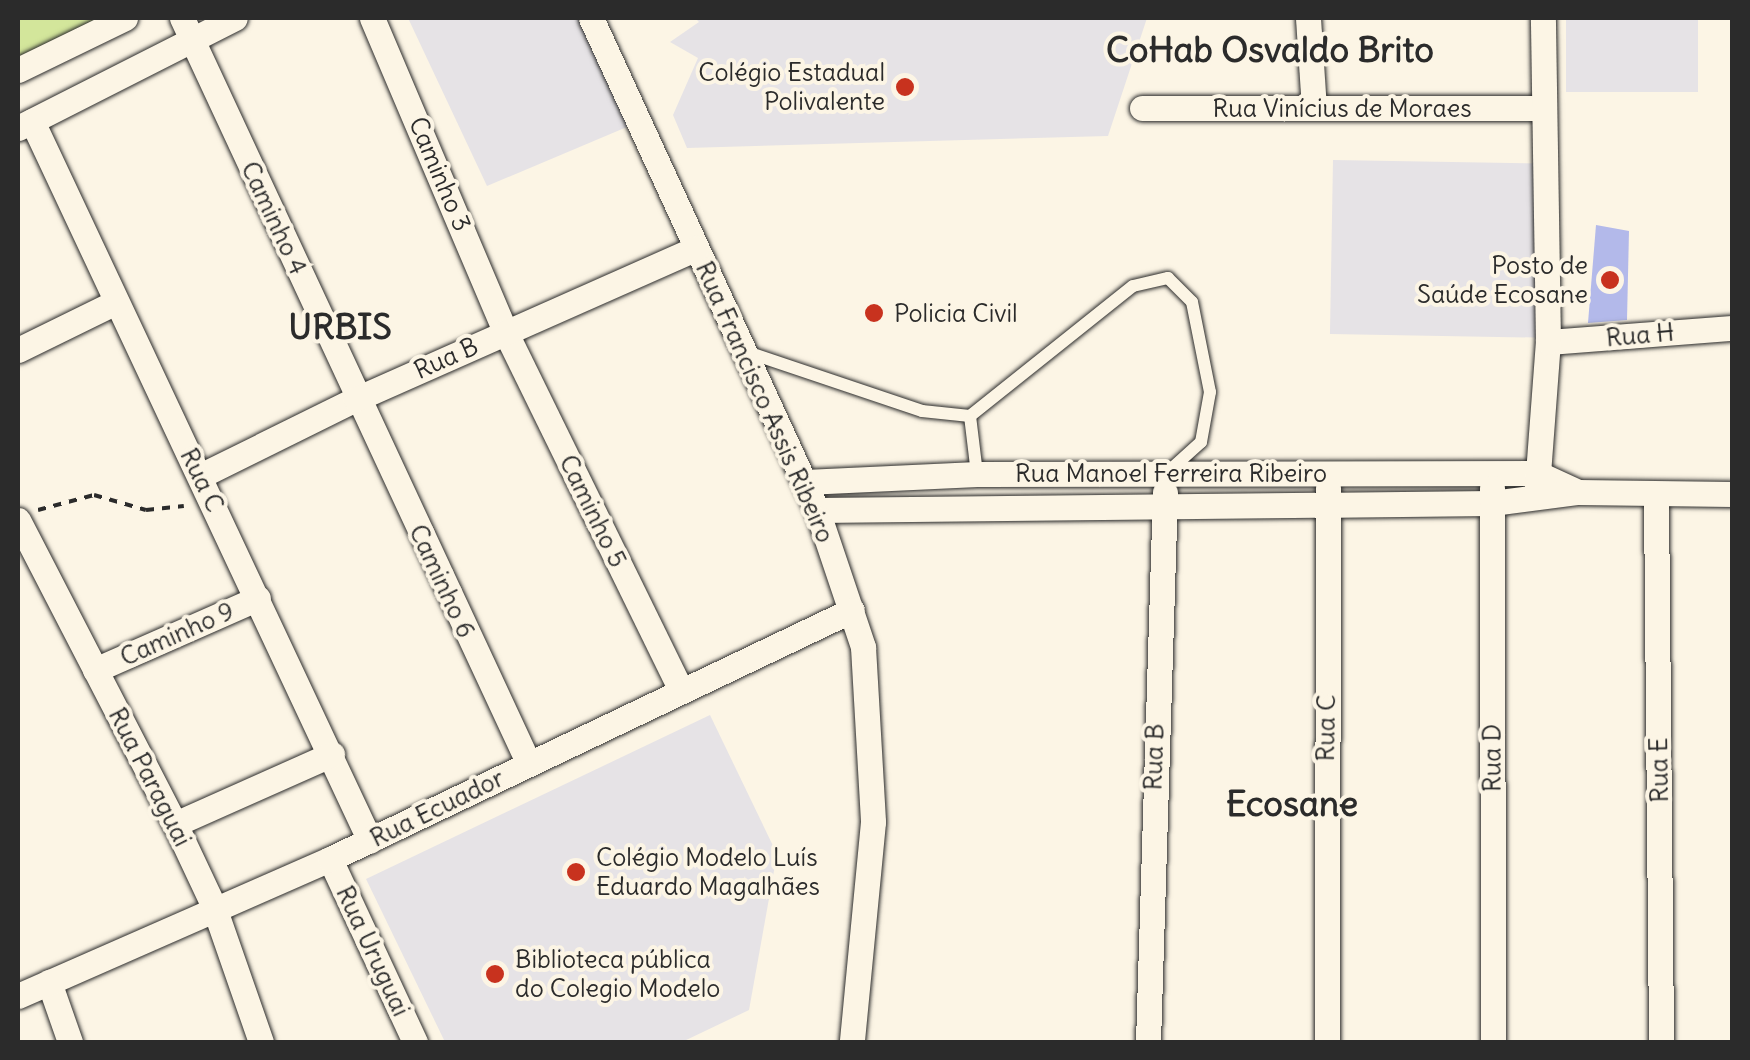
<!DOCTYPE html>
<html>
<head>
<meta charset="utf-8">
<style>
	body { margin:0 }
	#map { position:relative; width:1750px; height:1060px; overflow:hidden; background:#fcf5e5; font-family:Delius,sans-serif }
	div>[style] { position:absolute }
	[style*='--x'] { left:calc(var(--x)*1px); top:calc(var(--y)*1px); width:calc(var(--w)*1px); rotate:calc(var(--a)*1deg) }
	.built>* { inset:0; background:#e6e3e6; transform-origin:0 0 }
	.green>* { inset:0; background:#d3e69b }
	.building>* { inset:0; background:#b3b9ea }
	.path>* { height:4px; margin-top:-2px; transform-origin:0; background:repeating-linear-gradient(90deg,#2b2b2b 0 8px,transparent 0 16px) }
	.roads { filter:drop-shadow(0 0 2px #2b2b2b) drop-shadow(0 0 2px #2b2b2b) }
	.service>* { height:12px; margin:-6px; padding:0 6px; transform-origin:6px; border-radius:6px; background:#fcf5e5 }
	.minor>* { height:25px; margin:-12.5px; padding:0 12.5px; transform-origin:12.5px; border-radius:12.5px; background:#fcf5e5 }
	.dots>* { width:28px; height:28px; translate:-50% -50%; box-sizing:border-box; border:5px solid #fcf5e5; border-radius:50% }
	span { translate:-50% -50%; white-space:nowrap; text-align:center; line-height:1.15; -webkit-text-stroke:8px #fcf5e5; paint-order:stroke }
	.poi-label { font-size:25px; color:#2b2b2b }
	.right { translate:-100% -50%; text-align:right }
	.left { translate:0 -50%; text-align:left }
	.street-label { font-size:25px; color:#2b2b2b }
	.district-label { font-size:35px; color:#2b2b2b; font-weight:700 }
	.frame { position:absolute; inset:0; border:20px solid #2b2b2b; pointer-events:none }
</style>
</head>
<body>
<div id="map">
	<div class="built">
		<div style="clip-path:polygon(408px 18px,580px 18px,634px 124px,487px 186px)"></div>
		<div style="clip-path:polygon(695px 18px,1147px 18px,1108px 136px,687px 148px,673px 115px,698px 58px,670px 42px,699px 22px)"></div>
		<div style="left:1566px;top:18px;width:132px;height:74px"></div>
		<div style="left:1333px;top:160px;width:207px;height:174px;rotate:1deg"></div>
		<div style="clip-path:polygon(710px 715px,777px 854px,749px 1010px,682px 1042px,445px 1042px,366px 879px)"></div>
	</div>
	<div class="green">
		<div style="clip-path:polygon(18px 18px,107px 18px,18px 63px)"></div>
	</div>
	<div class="building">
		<div style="clip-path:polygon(1596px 225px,1629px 231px,1627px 320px,1588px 323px)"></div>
	</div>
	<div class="path">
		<div style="--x:38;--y:510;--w:58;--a:-15"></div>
		<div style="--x:94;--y:495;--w:54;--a:16.1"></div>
		<div style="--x:146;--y:510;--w:38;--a:-6"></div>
	</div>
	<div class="roads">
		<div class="service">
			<div style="--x:744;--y:351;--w:188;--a:18.6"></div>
			<div style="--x:922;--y:411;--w:48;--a:5.9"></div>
			<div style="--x:970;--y:416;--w:208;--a:-38.6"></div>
			<div style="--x:1133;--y:286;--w:36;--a:-13"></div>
			<div style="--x:1168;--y:278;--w:34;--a:45"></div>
			<div style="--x:1192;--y:302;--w:92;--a:78.7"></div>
			<div style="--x:1210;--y:392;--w:51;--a:100.2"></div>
			<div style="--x:1201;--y:442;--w:39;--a:138"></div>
			<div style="--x:970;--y:416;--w:58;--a:83.1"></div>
		</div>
		<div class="minor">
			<div style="--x:182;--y:18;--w:821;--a:65.06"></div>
			<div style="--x:372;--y:18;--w:340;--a:67"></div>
			<div style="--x:505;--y:331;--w:400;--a:63.9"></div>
			<div style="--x:591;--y:18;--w:541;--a:65.33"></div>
			<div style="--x:817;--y:510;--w:145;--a:71.4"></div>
			<div style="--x:863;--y:647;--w:175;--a:86.7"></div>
			<div style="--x:873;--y:822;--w:221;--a:95.5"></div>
			<div style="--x:1308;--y:18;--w:90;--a:86.2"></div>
			<div style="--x:18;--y:70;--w:119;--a:-25.9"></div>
			<div style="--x:1142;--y:108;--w:400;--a:0"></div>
			<div style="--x:32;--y:121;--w:795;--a:64.85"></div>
			<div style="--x:18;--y:128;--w:243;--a:-26.9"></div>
			<div style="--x:1548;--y:342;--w:185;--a:-4.4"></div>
			<div style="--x:18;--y:350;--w:109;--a:-26.1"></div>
			<div style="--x:200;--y:476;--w:174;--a:-26.3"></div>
			<div style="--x:356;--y:399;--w:372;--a:-23.9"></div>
			<div style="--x:805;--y:482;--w:172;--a:-2.7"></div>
			<div style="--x:977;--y:474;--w:560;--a:-0.1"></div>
			<div style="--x:1537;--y:473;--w:45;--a:24.9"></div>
			<div style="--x:1537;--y:487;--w:145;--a:-85.7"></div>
			<div style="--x:1548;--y:342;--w:324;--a:-90.9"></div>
			<div style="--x:1492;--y:488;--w:554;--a:89.9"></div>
			<div style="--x:1656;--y:498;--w:544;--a:89.47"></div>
			<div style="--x:817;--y:510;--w:675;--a:-0.59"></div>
			<div style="--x:1492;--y:503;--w:87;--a:-7.3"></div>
			<div style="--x:1578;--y:492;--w:154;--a:0.7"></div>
			<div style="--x:18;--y:520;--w:342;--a:62.7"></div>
			<div style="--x:175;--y:824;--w:92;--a:64.8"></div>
			<div style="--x:214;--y:907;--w:143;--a:70.8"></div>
			<div style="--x:95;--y:670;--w:178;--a:-23.8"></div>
			<div style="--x:175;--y:824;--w:172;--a:-24"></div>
			<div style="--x:330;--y:859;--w:202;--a:65.1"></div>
			<div style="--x:49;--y:982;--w:64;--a:70.7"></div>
			<div style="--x:18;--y:996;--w:341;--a:-23.7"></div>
			<div style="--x:330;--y:859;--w:578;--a:-25.5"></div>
			<div style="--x:1148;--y:1042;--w:550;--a:-88.23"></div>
			<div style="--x:1327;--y:1042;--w:554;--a:-89.9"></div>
		</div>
	</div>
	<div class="dots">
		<div style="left:905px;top:87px;background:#c8321e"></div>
		<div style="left:1610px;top:280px;background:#c8321e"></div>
		<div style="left:874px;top:313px;background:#c8321e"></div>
		<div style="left:576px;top:872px;background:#c8321e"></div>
		<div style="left:495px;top:974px;background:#c8321e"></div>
	</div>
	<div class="poi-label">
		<span class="right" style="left:885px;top:87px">Colégio Estadual<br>Polivalente</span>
		<span class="right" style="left:1588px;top:280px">Posto de<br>Saúde Ecosane</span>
		<span class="left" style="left:894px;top:313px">Policia Civil</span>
		<span class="left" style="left:596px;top:872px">Colégio Modelo Luís<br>Eduardo Magalhães</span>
		<span class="left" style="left:515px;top:974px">Biblioteca pública<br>do Colegio Modelo</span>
	</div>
	<div class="street-label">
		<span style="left:1342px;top:108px">Rua Vinícius de Moraes</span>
		<span style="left:440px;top:174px;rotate:67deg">Caminho 3</span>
		<span style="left:274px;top:218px;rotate:65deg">Caminho 4</span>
		<span style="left:1640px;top:335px;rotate:-5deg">Rua H</span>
		<span style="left:446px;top:358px;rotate:-24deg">Rua B</span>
		<span style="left:765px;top:402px;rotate:66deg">Rua Francisco Assis Ribeiro</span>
		<span style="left:1171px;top:473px">Rua Manoel Ferreira Ribeiro</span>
		<span style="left:202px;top:480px;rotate:64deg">Rua C</span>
		<span style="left:593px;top:511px;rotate:64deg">Caminho 5</span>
		<span style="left:442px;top:581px;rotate:65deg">Caminho 6</span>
		<span style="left:177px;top:634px;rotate:-24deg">Caminho 9</span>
		<span style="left:1326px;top:728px;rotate:-89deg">Rua C</span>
		<span style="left:1154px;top:757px;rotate:-88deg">Rua B</span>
		<span style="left:1492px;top:758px;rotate:-90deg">Rua D</span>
		<span style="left:1659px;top:770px;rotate:-91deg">Rua E</span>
		<span style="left:150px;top:777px;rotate:63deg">Rua Paraguai</span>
		<span style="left:437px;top:808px;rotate:-26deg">Rua Ecuador</span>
		<span style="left:373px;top:951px;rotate:65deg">Rua Uruguai</span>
	</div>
	<div class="district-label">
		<span style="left:1270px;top:49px">CoHab Osvaldo Brito</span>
		<span style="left:340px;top:326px">URBIS</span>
		<span style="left:1292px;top:803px">Ecosane</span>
	</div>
	<div class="frame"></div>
</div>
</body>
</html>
